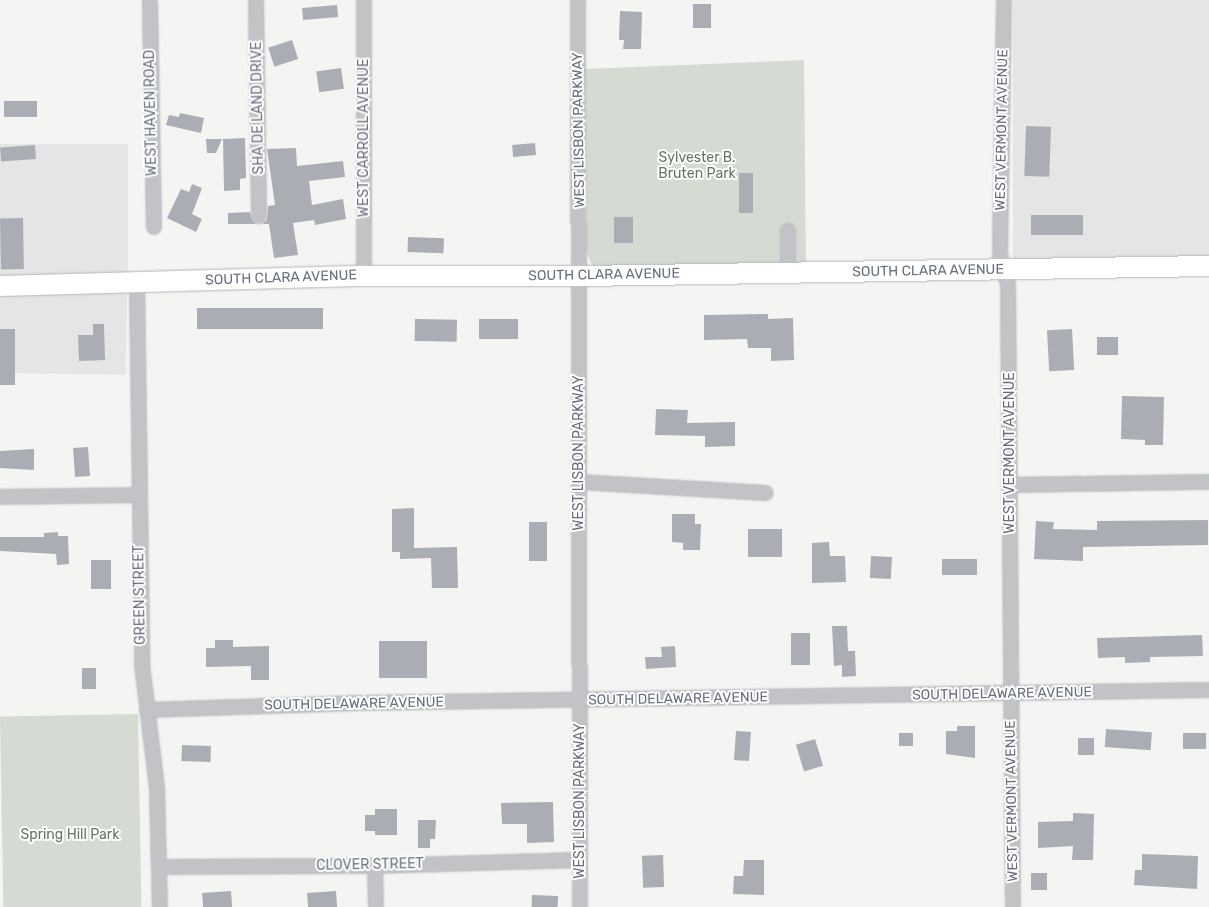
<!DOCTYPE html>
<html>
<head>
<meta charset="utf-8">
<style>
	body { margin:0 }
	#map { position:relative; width:1209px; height:907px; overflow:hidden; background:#f4f5f2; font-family:Rubik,sans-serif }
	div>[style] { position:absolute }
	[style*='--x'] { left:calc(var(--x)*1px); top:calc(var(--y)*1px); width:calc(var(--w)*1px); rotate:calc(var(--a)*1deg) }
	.built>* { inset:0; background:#e5e5e5; transform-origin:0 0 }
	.green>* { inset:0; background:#d5dbd3; transform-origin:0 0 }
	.building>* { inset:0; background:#aaaeb4; transform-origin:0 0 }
	.roads { filter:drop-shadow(0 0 1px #b3b6bb) drop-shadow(0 0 1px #b3b6bb) }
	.street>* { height:14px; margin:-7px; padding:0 7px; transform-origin:7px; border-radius:7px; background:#c1c3c6 }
	.secondary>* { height:20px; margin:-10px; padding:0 10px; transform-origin:10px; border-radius:10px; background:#fff }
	span { translate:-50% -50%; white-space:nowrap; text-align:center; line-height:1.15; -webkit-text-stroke:4px #fff; paint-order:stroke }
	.street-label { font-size:14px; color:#676f7f }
	.park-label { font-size:14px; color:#657765 }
</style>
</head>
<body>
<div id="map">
	<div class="built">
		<div style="left:1013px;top:0;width:196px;height:262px"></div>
		<div style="left:128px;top:144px;width:132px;height:128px;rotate:90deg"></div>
		<div style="left:127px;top:290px;width:85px;height:127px;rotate:91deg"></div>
	</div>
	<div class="green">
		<div style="clip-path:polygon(804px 60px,806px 266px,596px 268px,592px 265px,586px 251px,585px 69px)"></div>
		<div style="left:138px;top:714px;width:193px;height:138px;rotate:89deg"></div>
	</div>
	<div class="building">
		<div style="left:693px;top:4px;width:18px;height:24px"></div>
		<div style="left:337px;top:5px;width:12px;height:35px;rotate:85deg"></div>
		<div style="clip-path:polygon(620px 11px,642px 12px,641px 49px,623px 49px,624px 40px,619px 40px)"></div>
		<div style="left:292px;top:40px;width:20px;height:25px;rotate:72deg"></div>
		<div style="left:341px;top:68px;width:21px;height:25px;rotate:82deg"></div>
		<div style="left:37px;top:101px;width:16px;height:33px;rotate:90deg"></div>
		<div style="clip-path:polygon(180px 113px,204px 118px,201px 133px,166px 125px,169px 115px,179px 117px)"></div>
		<div style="left:1026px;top:126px;width:25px;height:50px;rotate:2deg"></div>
		<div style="clip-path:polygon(245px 138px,246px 178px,240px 179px,240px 190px,224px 191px,223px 139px)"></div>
		<div style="clip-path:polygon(206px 139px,222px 139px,216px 153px,207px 153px)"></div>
		<div style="left:535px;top:143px;width:12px;height:23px;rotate:85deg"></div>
		<div style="left:35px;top:145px;width:14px;height:35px;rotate:86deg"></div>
		<div style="clip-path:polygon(296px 148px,297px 166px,343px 161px,345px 177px,309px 181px,312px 205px,343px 199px,346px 219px,315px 225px,314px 220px,293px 223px,298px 255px,274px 258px,269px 224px,262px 224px,267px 220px,268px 206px,275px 205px,267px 149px)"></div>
		<div style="left:739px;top:173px;width:14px;height:40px"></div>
		<div style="clip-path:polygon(192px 184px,202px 188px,192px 214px,202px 219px,196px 232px,167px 218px,181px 189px,189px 192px)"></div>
		<div style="clip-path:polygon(250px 212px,252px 220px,256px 224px,228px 224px,228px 213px)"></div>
		<div style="left:1031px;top:215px;width:52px;height:20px"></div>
		<div style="left:614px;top:217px;width:19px;height:26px"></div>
		<div style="left:23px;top:218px;width:51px;height:23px;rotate:89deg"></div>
		<div style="left:408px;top:237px;width:36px;height:15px;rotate:2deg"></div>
		<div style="left:323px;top:308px;width:21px;height:126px;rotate:90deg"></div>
		<div style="clip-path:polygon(768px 314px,768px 319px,793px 318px,794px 360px,771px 361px,771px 348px,748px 348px,747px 339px,704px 340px,704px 315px)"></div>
		<div style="left:415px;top:319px;width:42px;height:22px;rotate:1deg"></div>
		<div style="left:479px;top:319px;width:39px;height:20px"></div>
		<div style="clip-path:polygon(93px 324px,104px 324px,105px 360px,79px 361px,78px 335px,93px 335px)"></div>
		<div style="left:0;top:329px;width:15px;height:56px"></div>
		<div style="left:1072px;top:329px;width:41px;height:25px;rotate:87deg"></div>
		<div style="left:1118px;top:337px;width:18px;height:21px;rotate:90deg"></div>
		<div style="clip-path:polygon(1122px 396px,1164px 397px,1163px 445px,1145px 445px,1145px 440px,1121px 439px)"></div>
		<div style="clip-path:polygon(656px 409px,688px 410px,687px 423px,735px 422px,735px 446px,705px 447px,705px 436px,655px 435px)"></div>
		<div style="left:88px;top:447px;width:29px;height:15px;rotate:86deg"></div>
		<div style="clip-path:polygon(34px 449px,34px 470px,0 468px,0 451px)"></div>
		<div style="clip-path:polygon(414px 508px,414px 548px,457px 547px,458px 588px,432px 588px,431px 558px,400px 559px,400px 552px,392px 552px,392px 509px)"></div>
		<div style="clip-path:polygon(672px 514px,695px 514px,695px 524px,701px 524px,700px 550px,683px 550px,683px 543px,672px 542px)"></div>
		<div style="clip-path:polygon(1208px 520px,1208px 545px,1083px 547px,1083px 561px,1034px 559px,1036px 521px,1054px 522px,1053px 529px,1097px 530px,1097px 521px)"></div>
		<div style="left:529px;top:522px;width:18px;height:39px"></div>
		<div style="left:748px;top:529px;width:34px;height:28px"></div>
		<div style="clip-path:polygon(58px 532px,58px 536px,68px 536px,69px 564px,57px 565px,56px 554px,0 551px,0 537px,44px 537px,44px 533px)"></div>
		<div style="clip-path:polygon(829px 542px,830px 556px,845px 556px,846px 582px,812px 583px,812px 543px)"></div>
		<div style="left:871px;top:556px;width:21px;height:22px;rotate:3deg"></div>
		<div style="left:942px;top:559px;width:35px;height:16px"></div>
		<div style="left:91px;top:560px;width:20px;height:29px"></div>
		<div style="clip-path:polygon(832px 626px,847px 626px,848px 651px,855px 651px,856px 676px,842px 677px,842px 665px,834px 666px)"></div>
		<div style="left:791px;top:633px;width:19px;height:32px"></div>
		<div style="clip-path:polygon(1202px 635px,1203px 656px,1150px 657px,1150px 662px,1125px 663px,1125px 657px,1098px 658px,1097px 638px)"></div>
		<div style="clip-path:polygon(215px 640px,233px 640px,233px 647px,269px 646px,269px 680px,251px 680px,251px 666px,206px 667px,206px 648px,215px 648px)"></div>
		<div style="left:379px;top:641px;width:48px;height:37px"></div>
		<div style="clip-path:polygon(675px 646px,676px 667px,646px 669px,645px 657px,662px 657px,661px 647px)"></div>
		<div style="left:82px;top:668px;width:14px;height:21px"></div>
		<div style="clip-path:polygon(957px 726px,975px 726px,975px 758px,946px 754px,946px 731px,957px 731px)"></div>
		<div style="left:1106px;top:729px;width:46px;height:18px;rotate:4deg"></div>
		<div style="left:736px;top:731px;width:15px;height:29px;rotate:4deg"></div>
		<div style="left:899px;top:733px;width:14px;height:13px"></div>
		<div style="left:1183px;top:733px;width:23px;height:16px"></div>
		<div style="left:1078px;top:738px;width:16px;height:17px"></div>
		<div style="left:815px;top:739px;width:28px;height:20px;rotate:73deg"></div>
		<div style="left:182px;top:745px;width:29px;height:16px;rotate:2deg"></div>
		<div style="clip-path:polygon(553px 802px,554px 842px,527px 843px,527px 824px,502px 824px,501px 803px)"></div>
		<div style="clip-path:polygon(375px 809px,397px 809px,397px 835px,375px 835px,375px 831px,365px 831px,365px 815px,375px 815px)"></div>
		<div style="clip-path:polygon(1073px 813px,1094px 814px,1093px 860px,1072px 860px,1073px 846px,1038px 848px,1038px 822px,1073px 821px)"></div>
		<div style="clip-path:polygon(418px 820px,436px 820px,435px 839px,430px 839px,430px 848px,418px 848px)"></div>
		<div style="clip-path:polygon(1142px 854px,1198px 856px,1197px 889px,1134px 885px,1135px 870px,1142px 870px)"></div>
		<div style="left:663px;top:855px;width:32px;height:21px;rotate:88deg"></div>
		<div style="clip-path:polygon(744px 860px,764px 860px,764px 895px,733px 894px,734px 876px,743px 876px)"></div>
		<div style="left:1031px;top:873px;width:16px;height:17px"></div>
		<div style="left:231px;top:891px;width:16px;height:29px;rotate:86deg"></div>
		<div style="left:336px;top:891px;width:16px;height:29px;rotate:86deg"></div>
		<div style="left:532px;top:895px;width:26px;height:12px;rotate:2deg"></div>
	</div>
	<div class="roads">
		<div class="street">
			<div style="--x:150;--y:0;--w:227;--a:89"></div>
			<div style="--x:256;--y:0;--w:216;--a:89.2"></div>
			<div style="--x:578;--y:0;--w:907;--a:89.87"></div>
			<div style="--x:1004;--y:0;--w:255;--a:90.9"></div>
			<div style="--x:1000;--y:255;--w:30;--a:75"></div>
			<div style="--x:1008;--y:284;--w:623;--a:89.54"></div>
			<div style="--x:788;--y:231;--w:42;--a:90"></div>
			<div style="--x:364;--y:276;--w:276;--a:-90"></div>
			<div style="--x:137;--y:283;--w:381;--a:89.2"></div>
			<div style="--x:142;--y:664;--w:125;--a:83.1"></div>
			<div style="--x:157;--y:788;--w:119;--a:88.6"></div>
			<div style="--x:579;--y:482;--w:187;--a:3.4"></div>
			<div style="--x:1010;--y:485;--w:199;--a:-0.9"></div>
			<div style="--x:0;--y:497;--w:138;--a:-0.8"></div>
			<div style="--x:147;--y:710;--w:212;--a:-1.9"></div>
			<div style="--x:359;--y:703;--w:850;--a:-0.88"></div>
			<div style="--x:375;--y:866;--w:41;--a:88.6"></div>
			<div style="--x:160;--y:867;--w:215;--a:-0.3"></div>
			<div style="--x:375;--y:866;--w:205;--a:-1.7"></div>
		</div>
		<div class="secondary">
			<div style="--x:0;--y:286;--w:364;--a:-1.6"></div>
			<div style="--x:364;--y:276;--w:217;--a:0"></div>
			<div style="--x:581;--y:276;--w:628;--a:-0.91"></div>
		</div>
	</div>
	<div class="street-label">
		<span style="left:258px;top:108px;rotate:-91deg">SHA DE LAND DRIVE</span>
		<span style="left:151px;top:113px;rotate:-91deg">WEST HAVEN ROAD</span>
		<span style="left:579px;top:130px;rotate:-91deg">WEST LISBON PARKWAY</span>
		<span style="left:1002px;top:130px;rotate:-89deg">WEST VERMONT AVENUE</span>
		<span style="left:364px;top:138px;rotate:-90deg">WEST CARROLL AVENUE</span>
		<span style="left:928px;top:271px;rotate:-1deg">SOUTH CLARA AVENUE</span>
		<span style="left:604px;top:275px;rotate:-1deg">SOUTH CLARA AVENUE</span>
		<span style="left:281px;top:278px;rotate:-2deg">SOUTH CLARA AVENUE</span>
		<span style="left:579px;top:453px;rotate:-90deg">WEST LISBON PARKWAY</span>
		<span style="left:1010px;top:453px;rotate:-90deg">WEST VERMONT AVENUE</span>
		<span style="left:140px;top:595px;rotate:-91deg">GREEN STREET</span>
		<span style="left:1002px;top:694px;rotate:-1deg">SOUTH DELAWARE AVENUE</span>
		<span style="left:678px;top:699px;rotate:-1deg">SOUTH DELAWARE AVENUE</span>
		<span style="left:354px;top:704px;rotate:-1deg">SOUTH DELAWARE AVENUE</span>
		<span style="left:580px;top:801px;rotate:-90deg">WEST LISBON PARKWAY</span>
		<span style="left:1012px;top:801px;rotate:-91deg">WEST VERMONT AVENUE</span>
		<span style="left:370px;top:865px;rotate:-1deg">CLOVER STREET</span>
	</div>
	<div class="park-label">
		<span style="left:697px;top:166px">Sylvester B.<br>Bruten Park</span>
		<span style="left:70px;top:835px">Spring Hill Park</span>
	</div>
</div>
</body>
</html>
